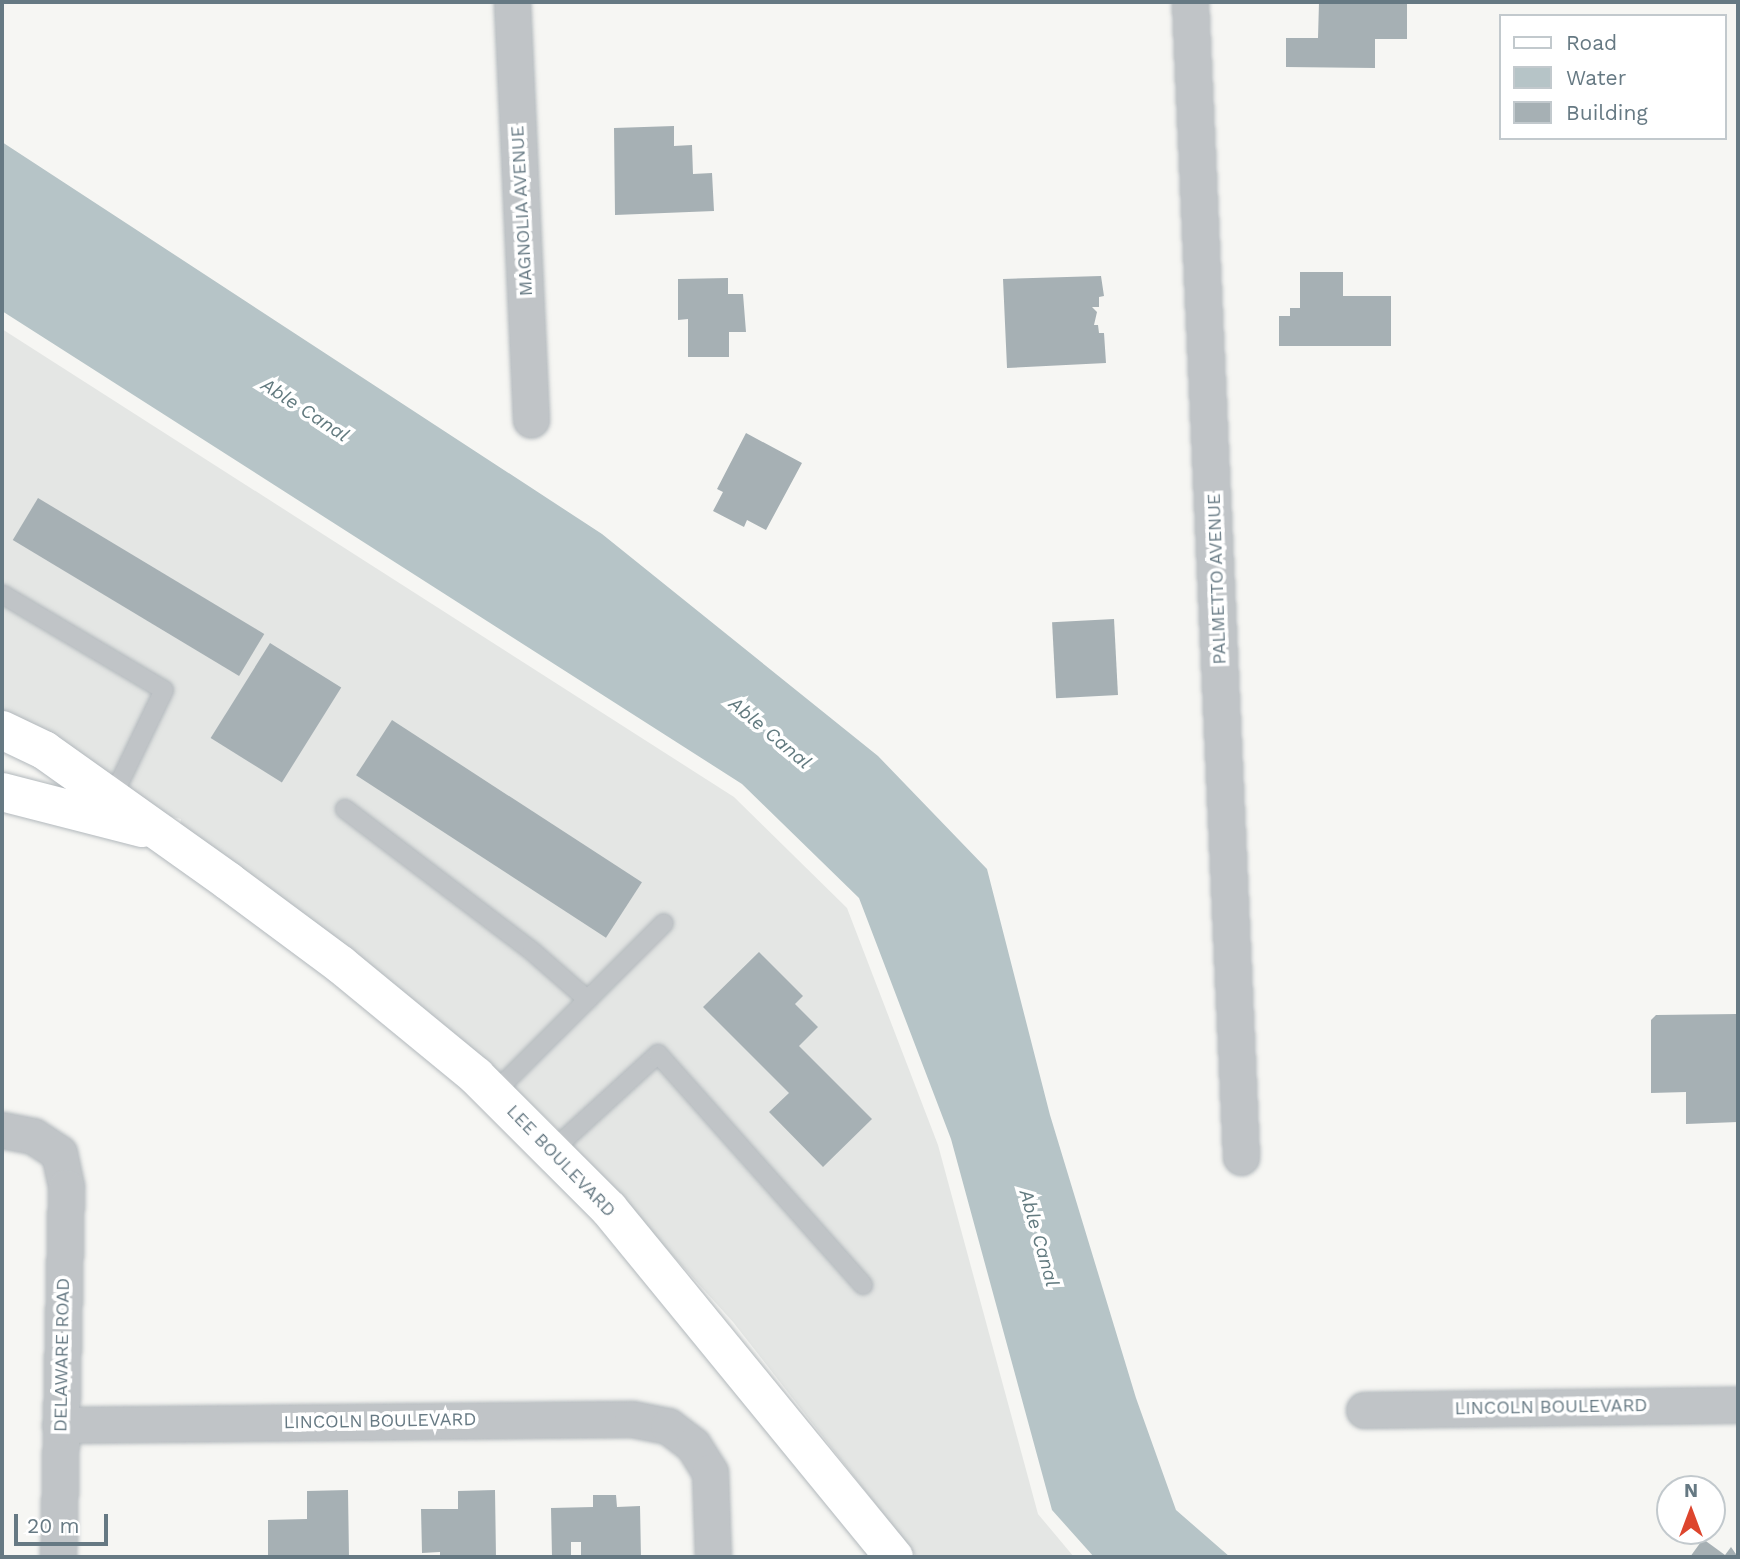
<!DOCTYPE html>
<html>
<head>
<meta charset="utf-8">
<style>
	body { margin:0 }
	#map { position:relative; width:1740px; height:1559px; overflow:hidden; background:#f6f6f3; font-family:"Work Sans",sans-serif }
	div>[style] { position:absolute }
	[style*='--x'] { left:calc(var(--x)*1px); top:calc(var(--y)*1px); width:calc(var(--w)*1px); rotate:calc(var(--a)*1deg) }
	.built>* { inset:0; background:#e4e6e4 }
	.water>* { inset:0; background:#b6c4c7 }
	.building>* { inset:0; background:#a6b0b4; transform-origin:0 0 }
	.roads { filter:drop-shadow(0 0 2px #b2b8bc) drop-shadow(0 0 2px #b2b8bc) }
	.service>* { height:18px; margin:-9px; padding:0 9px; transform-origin:9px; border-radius:9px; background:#c0c4c7 }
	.minor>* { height:35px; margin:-17.5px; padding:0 17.5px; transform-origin:17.5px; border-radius:17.5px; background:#c0c4c7 }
	.secondary>* { height:38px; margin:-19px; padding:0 19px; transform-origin:19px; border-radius:19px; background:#fff }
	span { translate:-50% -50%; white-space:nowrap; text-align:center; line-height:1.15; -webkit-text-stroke:7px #fff; paint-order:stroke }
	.street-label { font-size:18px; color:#667983 }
	.water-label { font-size:19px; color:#627a7f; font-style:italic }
	.frame { position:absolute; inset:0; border:4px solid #667983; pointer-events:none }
	.legend { position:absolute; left:1499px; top:14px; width:228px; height:126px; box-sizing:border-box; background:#fff; border:2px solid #c2c9cd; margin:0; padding:9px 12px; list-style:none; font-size:21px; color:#667983 }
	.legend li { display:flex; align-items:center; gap:14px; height:35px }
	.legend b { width:35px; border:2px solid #c2c9cd }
	.north { position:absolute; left:1656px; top:1475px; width:70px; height:70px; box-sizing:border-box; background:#fff; border:2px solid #c2c9cd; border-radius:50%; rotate:0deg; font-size:19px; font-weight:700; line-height:28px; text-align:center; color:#667983 }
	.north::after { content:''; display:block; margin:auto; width:24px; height:32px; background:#dd452d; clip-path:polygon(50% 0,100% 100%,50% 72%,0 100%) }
	.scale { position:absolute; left:14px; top:1514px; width:94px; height:32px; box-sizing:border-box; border:4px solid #667983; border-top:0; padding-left:9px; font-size:21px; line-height:24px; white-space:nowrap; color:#667983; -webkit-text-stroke:5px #fff; paint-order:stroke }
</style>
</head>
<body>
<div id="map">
	<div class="built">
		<div style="clip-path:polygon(2px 329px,734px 797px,847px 908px,938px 1145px,1038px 1514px,1074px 1557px,917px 1557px,733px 1322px,562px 1133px,486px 1061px,351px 949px,180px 825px,181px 819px,168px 816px,54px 734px,2px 710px)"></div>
	</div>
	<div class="water">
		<div style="clip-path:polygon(2px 142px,602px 534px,878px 756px,987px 869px,1050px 1115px,1136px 1398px,1176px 1510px,1230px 1557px,1094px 1557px,1052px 1510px,951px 1139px,859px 898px,742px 784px,2px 311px)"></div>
	</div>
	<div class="building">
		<div style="clip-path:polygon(1319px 2px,1407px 2px,1407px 39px,1375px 39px,1375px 68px,1286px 67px,1286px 38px,1318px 38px)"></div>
		<div style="clip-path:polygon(674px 126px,674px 146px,692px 145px,693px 174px,712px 173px,714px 211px,615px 215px,614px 128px)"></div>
		<div style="clip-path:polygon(1300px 272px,1343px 272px,1343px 296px,1391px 296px,1391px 346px,1279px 346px,1279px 316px,1290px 316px,1290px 308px,1300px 308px)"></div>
		<div style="clip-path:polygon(1101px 276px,1104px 296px,1099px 297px,1099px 307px,1092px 307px,1097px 312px,1094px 325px,1098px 325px,1099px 333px,1104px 333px,1106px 363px,1007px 368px,1003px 279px)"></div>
		<div style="clip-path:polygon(728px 278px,728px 294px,743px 294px,746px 332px,729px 332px,729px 357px,688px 357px,688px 319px,678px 320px,678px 279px)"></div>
		<div style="clip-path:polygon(746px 433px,802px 463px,766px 530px,747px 520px,744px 527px,713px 511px,723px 492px,717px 489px)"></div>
		<div style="left:38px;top:498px;width:264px;height:49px;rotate:31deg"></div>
		<div style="left:1114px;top:619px;width:76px;height:62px;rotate:87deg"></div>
		<div style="left:270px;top:643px;width:84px;height:112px;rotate:32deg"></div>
		<div style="left:392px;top:720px;width:298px;height:66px;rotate:33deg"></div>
		<div style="clip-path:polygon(759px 952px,803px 996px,795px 1004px,818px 1027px,799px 1046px,872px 1119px,823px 1167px,769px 1112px,789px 1093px,703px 1007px)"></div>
		<div style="clip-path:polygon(1737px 1014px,1738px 1122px,1686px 1124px,1686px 1092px,1651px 1093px,1651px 1020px,1656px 1015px)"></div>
		<div style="clip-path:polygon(348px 1490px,349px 1557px,268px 1557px,268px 1520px,307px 1519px,307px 1491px)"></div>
		<div style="clip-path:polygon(495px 1490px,496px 1557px,440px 1557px,440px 1552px,422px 1553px,421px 1509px,458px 1509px,458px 1491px)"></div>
		<div style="clip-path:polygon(593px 1495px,616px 1495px,617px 1507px,640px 1506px,641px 1557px,581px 1557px,581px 1542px,571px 1542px,571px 1557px,552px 1557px,551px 1508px,593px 1507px)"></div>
		<div style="clip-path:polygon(1703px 1539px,1725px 1555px,1731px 1547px,1738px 1557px,1690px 1557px)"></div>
	</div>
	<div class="roads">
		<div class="service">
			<div style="--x:2;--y:594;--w:188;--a:30.7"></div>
			<div style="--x:164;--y:690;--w:120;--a:115.7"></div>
			<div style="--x:345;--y:809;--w:235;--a:37.2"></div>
			<div style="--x:532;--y:951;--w:74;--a:41.2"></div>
			<div style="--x:494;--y:1093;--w:240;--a:-45"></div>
			<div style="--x:554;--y:1149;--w:141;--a:-42.4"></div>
			<div style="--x:658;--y:1054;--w:309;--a:48.4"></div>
		</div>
		<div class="minor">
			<div style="--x:512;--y:2;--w:418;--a:87.4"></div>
			<div style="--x:1190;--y:2;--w:1156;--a:87.47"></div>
			<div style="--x:2;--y:1130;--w:32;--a:11"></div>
			<div style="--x:33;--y:1136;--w:31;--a:33"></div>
			<div style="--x:59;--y:1153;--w:35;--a:78"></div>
			<div style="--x:66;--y:1187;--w:370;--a:91.2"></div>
			<div style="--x:1364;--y:1410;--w:374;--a:-0.8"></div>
			<div style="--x:60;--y:1425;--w:572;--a:-0.6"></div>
			<div style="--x:632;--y:1419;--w:37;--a:11"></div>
			<div style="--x:668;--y:1426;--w:31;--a:37"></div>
			<div style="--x:693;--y:1445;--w:32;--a:58"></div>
			<div style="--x:710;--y:1472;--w:85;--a:88"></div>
		</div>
		<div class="secondary">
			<div style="--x:2;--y:730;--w:47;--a:25.5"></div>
			<div style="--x:44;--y:750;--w:226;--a:35.4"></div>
			<div style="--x:228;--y:881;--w:141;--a:36.6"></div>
			<div style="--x:341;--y:965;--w:175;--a:39.4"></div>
			<div style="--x:476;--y:1076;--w:188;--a:45"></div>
			<div style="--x:609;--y:1209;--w:450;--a:50.7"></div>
			<div style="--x:2;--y:792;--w:145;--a:14.4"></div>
		</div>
	</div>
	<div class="street-label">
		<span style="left:522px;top:211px;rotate:-93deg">MAGNOLIA AVENUE</span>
		<span style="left:1217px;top:579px;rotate:-92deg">PALMETTO AVENUE</span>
		<span style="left:561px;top:1161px;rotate:46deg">LEE BOULEVARD</span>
		<span style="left:62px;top:1355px;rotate:-89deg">DELAWARE ROAD</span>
		<span style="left:1551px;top:1407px;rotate:-1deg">LINCOLN BOULEVARD</span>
		<span style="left:380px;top:1421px;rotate:-1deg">LINCOLN BOULEVARD</span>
	</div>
	<div class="water-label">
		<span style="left:305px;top:410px;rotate:33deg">Able Canal</span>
		<span style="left:770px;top:733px;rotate:40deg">Able Canal</span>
		<span style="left:1039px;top:1238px;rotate:74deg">Able Canal</span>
	</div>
	<div class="frame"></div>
	<ul class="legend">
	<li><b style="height:9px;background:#fff"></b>Road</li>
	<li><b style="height:19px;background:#b6c4c7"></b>Water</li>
	<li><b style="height:19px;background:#a6b0b4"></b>Building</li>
	</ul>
	<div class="north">N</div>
	<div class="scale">20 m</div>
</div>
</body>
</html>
